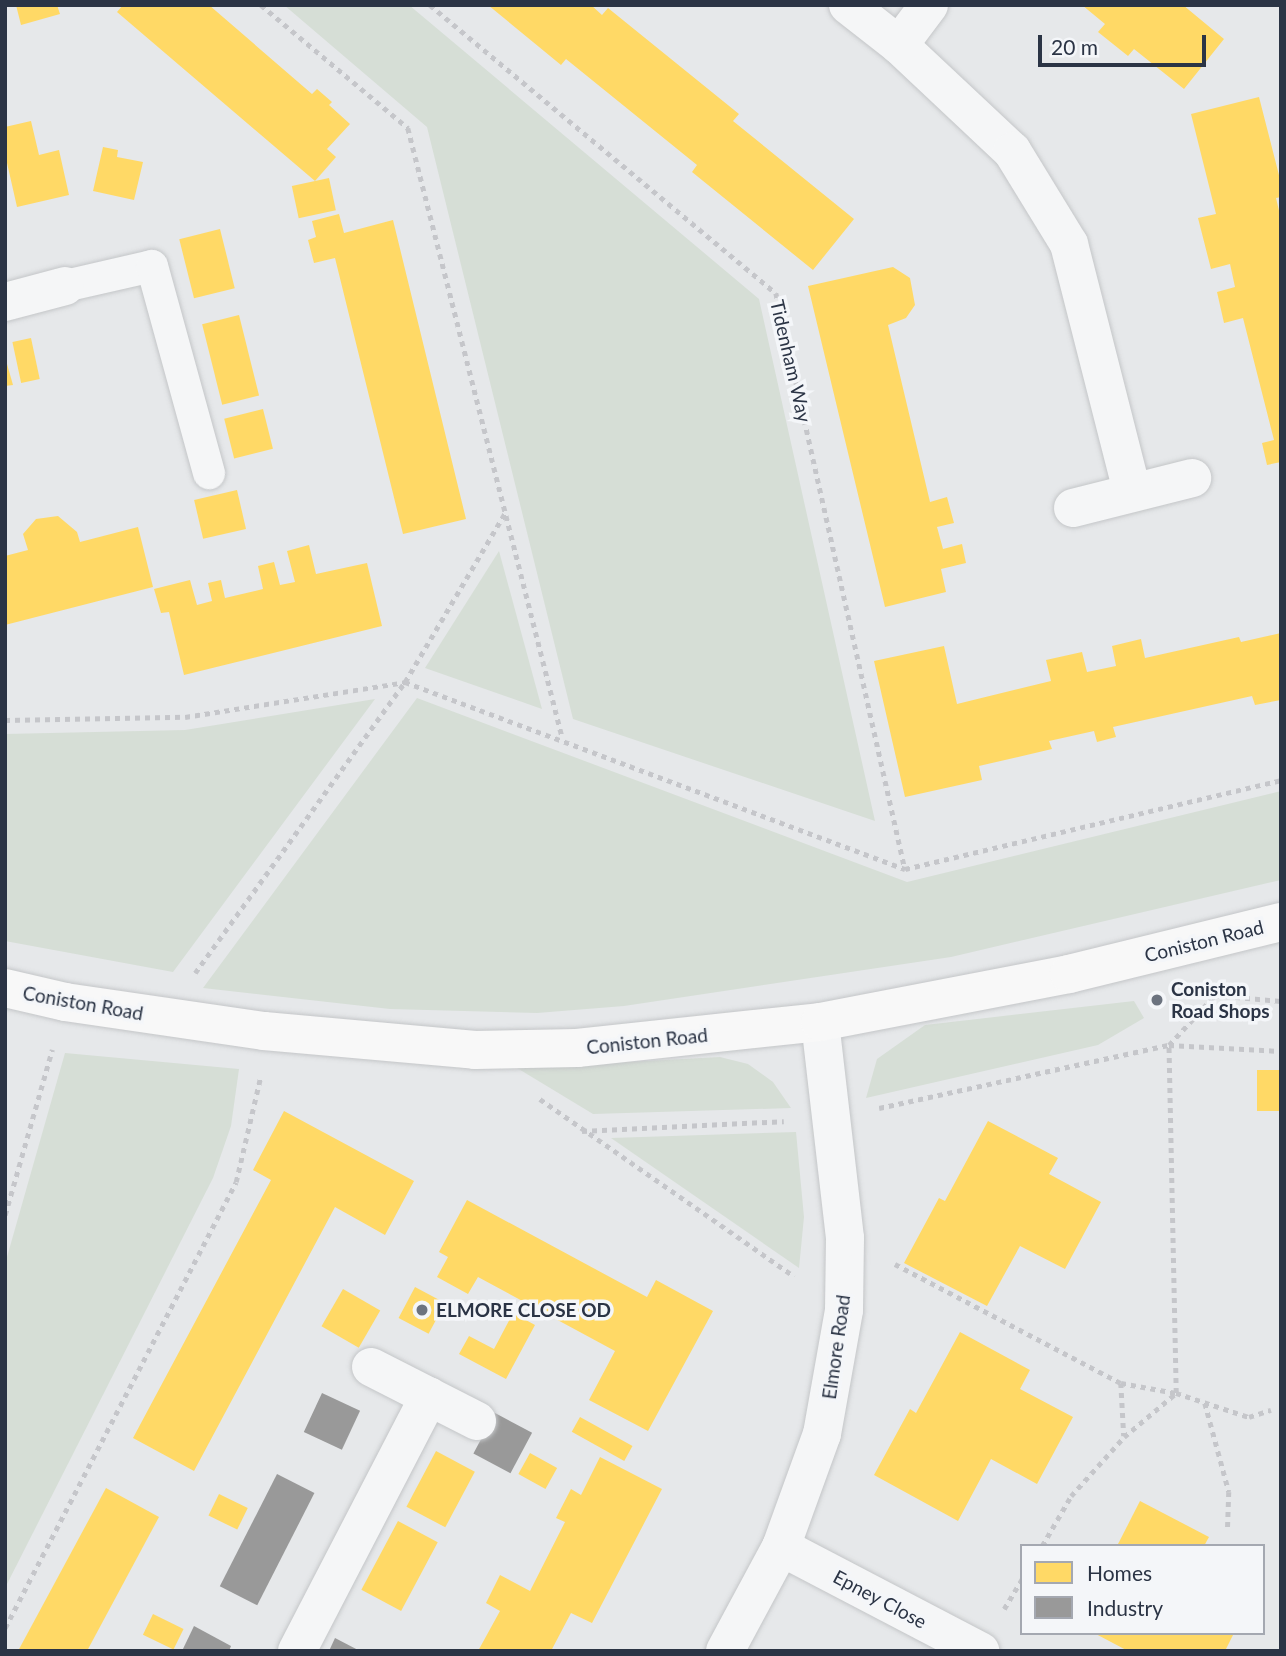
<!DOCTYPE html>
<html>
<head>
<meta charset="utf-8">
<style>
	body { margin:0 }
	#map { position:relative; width:1286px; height:1656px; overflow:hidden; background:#e6e8ea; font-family:Lato,sans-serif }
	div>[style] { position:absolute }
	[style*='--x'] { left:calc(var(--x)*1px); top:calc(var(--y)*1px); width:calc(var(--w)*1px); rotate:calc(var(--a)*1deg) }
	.green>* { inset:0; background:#d6ded6 }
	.homes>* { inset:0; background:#ffd966; transform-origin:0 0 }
	.industry>* { inset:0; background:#999; transform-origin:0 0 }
	.path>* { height:4.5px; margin-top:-2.25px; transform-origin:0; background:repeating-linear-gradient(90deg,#c5c6ca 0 5px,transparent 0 10px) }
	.roads { filter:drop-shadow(0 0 2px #c4c6c8) drop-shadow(0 0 2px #c4c6c8) }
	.lane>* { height:32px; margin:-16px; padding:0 16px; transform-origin:16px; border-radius:16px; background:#f5f6f7 }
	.street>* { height:38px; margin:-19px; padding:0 19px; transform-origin:19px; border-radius:19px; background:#f5f6f7 }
	.secondary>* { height:38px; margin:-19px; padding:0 19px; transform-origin:19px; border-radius:19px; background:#f8f8f8 }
	.dots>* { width:19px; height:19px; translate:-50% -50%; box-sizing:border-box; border:4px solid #f4f6f9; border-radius:50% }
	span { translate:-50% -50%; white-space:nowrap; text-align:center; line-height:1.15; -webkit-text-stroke:7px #f4f6f9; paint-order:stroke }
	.street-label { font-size:19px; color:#2b3445 }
	.poi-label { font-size:19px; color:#2b3445; font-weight:700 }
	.left { translate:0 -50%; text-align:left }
	.frame { position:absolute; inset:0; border:7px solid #2b3445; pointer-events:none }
	.legend { position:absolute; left:1020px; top:1544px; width:245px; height:91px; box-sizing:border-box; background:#f4f6f9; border:2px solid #a4a8b1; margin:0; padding:9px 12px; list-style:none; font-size:21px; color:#2b3445 }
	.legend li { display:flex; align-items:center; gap:14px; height:35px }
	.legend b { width:35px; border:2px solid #a4a8b1 }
	.scale { position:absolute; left:1038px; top:35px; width:168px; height:32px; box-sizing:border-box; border:4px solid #2b3445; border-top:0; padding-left:9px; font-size:21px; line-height:24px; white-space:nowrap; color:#2b3445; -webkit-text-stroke:5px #f4f6f9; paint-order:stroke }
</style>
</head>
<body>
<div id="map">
	<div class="green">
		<div style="clip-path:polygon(284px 5px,409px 5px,759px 299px,875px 821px,573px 719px,427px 127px)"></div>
		<div style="clip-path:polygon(499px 551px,542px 709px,425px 668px)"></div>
		<div style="clip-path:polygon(417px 698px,907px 882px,1281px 791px,1281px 880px,951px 957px,624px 1006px,537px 1013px,390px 1009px,203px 988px)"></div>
		<div style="clip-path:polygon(375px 699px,173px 972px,5px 941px,5px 734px,185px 730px)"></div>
		<div style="clip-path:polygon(1134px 1001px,1144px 1018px,1098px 1045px,866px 1098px,877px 1059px,925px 1025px)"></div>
		<div style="clip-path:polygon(65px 1053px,239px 1069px,231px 1126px,213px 1178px,5px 1588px,5px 1264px)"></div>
		<div style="clip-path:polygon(720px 1057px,748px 1064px,773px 1082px,791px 1108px,593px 1114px,517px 1068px)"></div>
		<div style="clip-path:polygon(796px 1132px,804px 1217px,799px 1268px,611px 1138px)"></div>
	</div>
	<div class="homes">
		<div style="clip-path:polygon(16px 5px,57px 5px,60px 14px,21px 25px)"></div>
		<div style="clip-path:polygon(123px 5px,209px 5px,312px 94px,317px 89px,332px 102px,329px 105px,350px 124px,327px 149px,336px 157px,315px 181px,117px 12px)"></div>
		<div style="clip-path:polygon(488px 5px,591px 5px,602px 15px,608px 8px,739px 114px,733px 121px,854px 219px,813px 270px,692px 172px,697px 165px,566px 59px,561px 65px)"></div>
		<div style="clip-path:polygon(1082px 5px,1183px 5px,1224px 39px,1184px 89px,1134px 49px,1128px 56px,1098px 32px,1105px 24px)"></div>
		<div style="clip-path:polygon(1259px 97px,1281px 183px,1281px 197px,1276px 198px,1281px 219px,1281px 462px,1267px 465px,1262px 443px,1274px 440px,1243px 318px,1224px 323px,1217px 292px,1235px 287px,1230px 264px,1211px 269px,1198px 218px,1216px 214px,1191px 114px)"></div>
		<div style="clip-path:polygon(31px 121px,39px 155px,59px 150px,69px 195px,17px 207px,5px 154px,5px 127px)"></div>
		<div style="clip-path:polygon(103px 147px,118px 150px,117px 157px,143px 162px,134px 200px,93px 191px)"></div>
		<div style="left:329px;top:178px;width:33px;height:38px;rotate:78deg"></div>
		<div style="clip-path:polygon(339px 214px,344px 233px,393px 220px,466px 519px,403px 534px,335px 258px,314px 263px,308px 240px,316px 237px,312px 221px)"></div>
		<div style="left:220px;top:229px;width:61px;height:42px;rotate:76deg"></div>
		<div style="clip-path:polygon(893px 267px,910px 278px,915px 305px,906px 318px,888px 325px,930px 502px,947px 497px,954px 523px,937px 527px,943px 549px,962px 544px,966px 563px,941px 569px,946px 592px,885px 607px,808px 286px)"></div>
		<div style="left:239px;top:315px;width:83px;height:38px;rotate:76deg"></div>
		<div style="left:31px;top:338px;width:42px;height:19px;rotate:78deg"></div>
		<div style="clip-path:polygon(5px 357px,13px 385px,5px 386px)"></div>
		<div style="left:263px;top:409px;width:41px;height:40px;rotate:76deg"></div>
		<div style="left:237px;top:490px;width:40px;height:44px;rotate:77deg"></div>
		<div style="clip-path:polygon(58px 516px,77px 532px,80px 542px,138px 527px,153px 587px,5px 625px,5px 556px,28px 550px,23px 534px,36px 519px)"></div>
		<div style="clip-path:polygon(309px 545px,316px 574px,367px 563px,382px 626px,184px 675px,169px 612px,161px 613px,154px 589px,190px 580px,197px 605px,212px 601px,208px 583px,221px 580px,225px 598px,263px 589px,258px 566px,274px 562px,280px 585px,295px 582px,287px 551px)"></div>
		<div style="clip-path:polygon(1281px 633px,1281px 700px,1255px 705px,1252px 696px,1113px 727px,1116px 737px,1097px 742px,1094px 731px,1049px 741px,1052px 749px,979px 766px,982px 780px,905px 797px,874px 661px,944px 646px,957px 704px,1051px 681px,1046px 660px,1082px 652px,1087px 672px,1116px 666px,1112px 646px,1141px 639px,1145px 658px,1239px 637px,1241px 642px)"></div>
		<div style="left:1257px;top:1070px;width:24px;height:41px"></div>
		<div style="clip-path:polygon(284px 1111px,414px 1181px,385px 1235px,335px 1207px,194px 1471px,133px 1438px,271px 1180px,253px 1170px)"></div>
		<div style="clip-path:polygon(988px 1121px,1058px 1158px,1049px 1174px,1101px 1202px,1065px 1269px,1020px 1246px,987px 1306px,904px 1263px,939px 1198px,945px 1201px)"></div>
		<div style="clip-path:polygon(467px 1200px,647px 1297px,656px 1280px,713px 1311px,648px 1431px,589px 1400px,615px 1351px,478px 1277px,468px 1294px,437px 1277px,448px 1257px,439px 1252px)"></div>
		<div style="left:415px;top:1287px;width:34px;height:35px;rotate:28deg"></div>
		<div style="left:343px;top:1289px;width:43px;height:43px;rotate:30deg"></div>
		<div style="clip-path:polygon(513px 1313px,535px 1325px,506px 1379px,459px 1354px,469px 1336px,494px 1349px)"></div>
		<div style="clip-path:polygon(960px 1332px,1030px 1370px,1020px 1389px,1073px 1417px,1037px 1484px,991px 1459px,958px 1521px,874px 1475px,910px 1409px,916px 1413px)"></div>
		<div style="left:580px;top:1417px;width:60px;height:17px;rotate:29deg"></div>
		<div style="left:436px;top:1451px;width:44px;height:63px;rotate:28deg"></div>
		<div style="left:530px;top:1453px;width:31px;height:24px;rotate:29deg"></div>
		<div style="clip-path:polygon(600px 1457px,662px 1489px,592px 1623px,571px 1613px,551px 1651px,478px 1651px,500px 1611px,486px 1603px,500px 1575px,530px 1591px,565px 1522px,556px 1518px,571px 1489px,581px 1495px)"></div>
		<div style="clip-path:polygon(106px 1488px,159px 1517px,87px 1651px,18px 1651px)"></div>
		<div style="left:219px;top:1494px;width:32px;height:24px;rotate:26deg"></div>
		<div style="clip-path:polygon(1140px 1501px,1209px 1537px,1204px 1546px,1117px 1546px)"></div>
		<div style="left:398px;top:1521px;width:45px;height:78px;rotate:28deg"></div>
		<div style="left:153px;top:1614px;width:34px;height:23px;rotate:26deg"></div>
		<div style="clip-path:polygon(1094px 1633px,1234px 1633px,1225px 1651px,1128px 1651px)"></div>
	</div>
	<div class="industry">
		<div style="left:322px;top:1393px;width:42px;height:43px;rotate:25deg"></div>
		<div style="left:495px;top:1413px;width:42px;height:46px;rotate:28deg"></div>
		<div style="left:277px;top:1474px;width:42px;height:126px;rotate:27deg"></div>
		<div style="clip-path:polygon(194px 1626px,231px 1646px,229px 1651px,182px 1651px)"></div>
		<div style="clip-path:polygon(335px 1638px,360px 1651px,329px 1651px)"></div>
	</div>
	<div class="path">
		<div style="--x:261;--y:5;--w:192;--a:39.9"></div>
		<div style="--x:408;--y:128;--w:627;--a:75.79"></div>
		<div style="--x:430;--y:5;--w:450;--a:39.8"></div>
		<div style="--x:776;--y:293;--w:590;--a:77.38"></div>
		<div style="--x:5;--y:720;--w:180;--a:-1"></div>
		<div style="--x:185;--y:717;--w:223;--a:-9"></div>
		<div style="--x:405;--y:682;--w:534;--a:20.51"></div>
		<div style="--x:905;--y:869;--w:386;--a:-13.3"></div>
		<div style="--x:195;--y:973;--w:359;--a:-54.2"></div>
		<div style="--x:405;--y:682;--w:196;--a:-59.4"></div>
		<div style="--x:540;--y:1099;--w:310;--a:34.9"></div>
		<div style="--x:879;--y:1108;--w:297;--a:-12.3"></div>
		<div style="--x:1169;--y:1045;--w:112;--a:3.1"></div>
		<div style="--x:582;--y:1131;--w:202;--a:-2.8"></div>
		<div style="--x:5;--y:1215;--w:172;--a:-74.1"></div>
		<div style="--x:895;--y:1264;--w:255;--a:27.8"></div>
		<div style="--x:1121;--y:1383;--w:56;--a:10.3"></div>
		<div style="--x:1176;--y:1393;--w:77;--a:18.2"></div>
		<div style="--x:1249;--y:1417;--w:23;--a:-18"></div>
		<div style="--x:1121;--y:1383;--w:53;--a:86.8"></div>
		<div style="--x:1205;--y:1403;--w:92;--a:74.9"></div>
		<div style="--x:1229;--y:1492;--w:36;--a:92"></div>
		<div style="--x:1042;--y:1546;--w:58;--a:-59.9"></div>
		<div style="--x:1071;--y:1496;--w:79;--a:-48.1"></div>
		<div style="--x:1124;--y:1437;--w:68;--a:-40.2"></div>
		<div style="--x:1176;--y:1393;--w:348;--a:-91.2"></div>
		<div style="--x:1169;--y:1045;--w:68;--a:-47.4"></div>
		<div style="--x:1215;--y:995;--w:66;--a:5.2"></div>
		<div style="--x:1004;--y:1609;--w:35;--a:-59"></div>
		<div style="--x:5;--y:1628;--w:502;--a:-62.62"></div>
		<div style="--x:236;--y:1182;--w:106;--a:-76.9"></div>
	</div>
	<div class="roads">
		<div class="lane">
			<div style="--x:65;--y:286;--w:89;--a:-12.9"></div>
			<div style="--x:152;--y:266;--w:215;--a:74.6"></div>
		</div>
		<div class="street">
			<div style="--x:848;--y:5;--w:65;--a:38.1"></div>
			<div style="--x:899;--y:45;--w:155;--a:43.2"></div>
			<div style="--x:1012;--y:151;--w:109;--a:58.5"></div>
			<div style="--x:1069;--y:244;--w:256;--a:75.7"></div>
			<div style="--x:899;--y:45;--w:50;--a:-53.1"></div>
			<div style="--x:5;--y:302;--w:62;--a:-14.9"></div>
			<div style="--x:1073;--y:508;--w:123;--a:-14.1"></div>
			<div style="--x:371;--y:1367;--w:119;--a:27"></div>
			<div style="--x:781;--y:1547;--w:225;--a:27.6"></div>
			<div style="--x:297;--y:1651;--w:287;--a:-62.6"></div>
			<div style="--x:725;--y:1651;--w:118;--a:-61.7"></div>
			<div style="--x:781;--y:1547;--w:120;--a:-70.1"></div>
			<div style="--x:822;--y:1434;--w:126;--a:-79.9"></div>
			<div style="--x:844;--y:1310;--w:72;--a:-89.2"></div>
			<div style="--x:845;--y:1238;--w:217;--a:-96.6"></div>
		</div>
		<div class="secondary">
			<div style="--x:5;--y:988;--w:62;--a:13.1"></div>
			<div style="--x:65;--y:1002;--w:201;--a:8.3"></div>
			<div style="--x:264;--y:1031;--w:212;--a:5.1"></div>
			<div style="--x:475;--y:1050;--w:102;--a:-1.1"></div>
			<div style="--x:577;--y:1048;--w:244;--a:-6.1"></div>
			<div style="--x:820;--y:1022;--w:254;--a:-10.9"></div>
			<div style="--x:1069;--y:974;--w:218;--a:-13.8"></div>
		</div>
	</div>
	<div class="dots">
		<div style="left:1157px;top:1000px;background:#6c737f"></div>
		<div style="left:422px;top:1310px;background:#6c737f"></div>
	</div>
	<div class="street-label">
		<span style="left:791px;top:361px;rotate:77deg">Tidenham Way</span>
		<span style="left:1204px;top:941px;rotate:-14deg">Coniston Road</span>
		<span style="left:83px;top:1003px;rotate:10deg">Coniston Road</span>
		<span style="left:647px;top:1041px;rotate:-6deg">Coniston Road</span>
		<span style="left:836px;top:1347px;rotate:-82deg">Elmore Road</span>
		<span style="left:880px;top:1599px;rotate:28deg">Epney Close</span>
	</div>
	<div class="poi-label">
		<span class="left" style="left:1171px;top:1000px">Coniston<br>Road Shops</span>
		<span class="left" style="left:436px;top:1310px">ELMORE CLOSE OD</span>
	</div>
	<div class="frame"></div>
	<ul class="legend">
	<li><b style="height:19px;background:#ffd966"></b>Homes</li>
	<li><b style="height:19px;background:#999"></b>Industry</li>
	</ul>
	<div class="scale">20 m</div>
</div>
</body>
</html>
